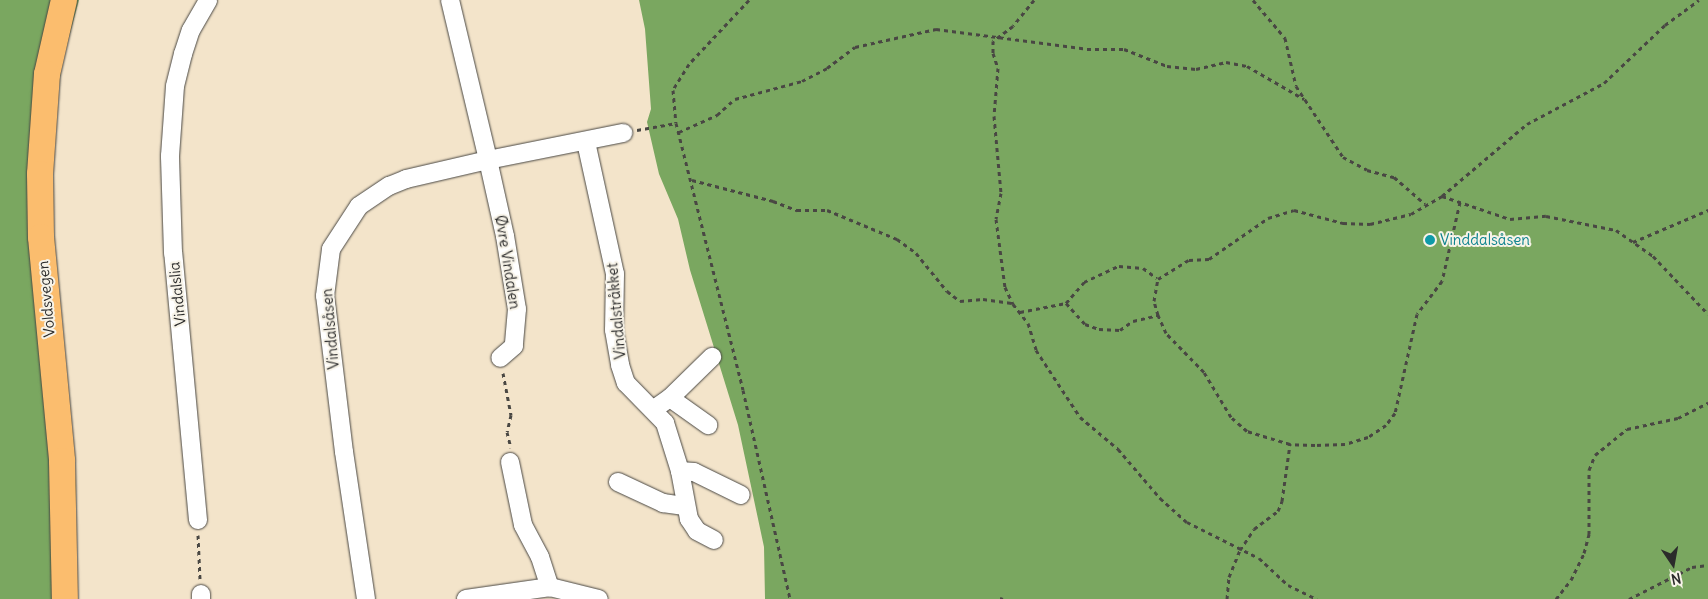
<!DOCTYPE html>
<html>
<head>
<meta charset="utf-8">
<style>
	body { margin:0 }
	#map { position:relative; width:1708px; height:599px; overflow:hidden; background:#f3e4ca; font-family:Delius,sans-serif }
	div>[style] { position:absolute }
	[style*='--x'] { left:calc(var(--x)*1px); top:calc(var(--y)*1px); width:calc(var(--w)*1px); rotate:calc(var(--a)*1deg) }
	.forest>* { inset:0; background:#7aa760 }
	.path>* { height:3px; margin-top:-1.5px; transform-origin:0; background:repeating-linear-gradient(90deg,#494743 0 4px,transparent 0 8px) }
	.roads { filter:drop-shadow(0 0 1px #494743) drop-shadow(0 0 1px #494743) }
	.minor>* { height:18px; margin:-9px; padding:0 9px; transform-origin:9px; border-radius:9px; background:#fff }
	.highway>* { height:26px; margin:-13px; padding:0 13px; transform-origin:13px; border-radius:13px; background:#fbbd6e }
	.dots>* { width:14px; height:14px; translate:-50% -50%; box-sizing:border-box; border:2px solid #f7f3e8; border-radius:50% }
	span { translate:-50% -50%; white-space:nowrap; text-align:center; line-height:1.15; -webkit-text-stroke:4px #f7f3e8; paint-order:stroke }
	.culture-label { font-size:15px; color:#0d838f }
	.left { translate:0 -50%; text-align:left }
	.street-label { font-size:15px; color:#2b2b2b }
	.north { position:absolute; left:1648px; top:539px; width:50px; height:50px; -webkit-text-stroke:4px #f7f3e8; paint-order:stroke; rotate:168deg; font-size:14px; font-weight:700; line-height:20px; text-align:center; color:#2b2b2b }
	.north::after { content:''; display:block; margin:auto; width:18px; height:22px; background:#2b2b2b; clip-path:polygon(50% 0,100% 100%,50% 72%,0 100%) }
</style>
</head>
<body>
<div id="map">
	<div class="forest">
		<div style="clip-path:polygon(0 0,79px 0,62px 63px,53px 127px,52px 204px,59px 319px,76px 486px,76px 599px,0 599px)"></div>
		<div style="clip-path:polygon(639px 0,1708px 0,1708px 599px,765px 599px,764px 547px,738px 425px,690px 270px,678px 219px,659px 174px,647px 122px,651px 109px,645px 29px)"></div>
	</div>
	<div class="path">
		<div style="--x:749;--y:0;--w:88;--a:133.2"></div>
		<div style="--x:689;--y:64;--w:31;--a:122"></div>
		<div style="--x:673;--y:90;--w:33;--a:85"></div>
		<div style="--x:676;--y:123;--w:275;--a:75.9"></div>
		<div style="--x:743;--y:390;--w:214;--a:77.3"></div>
		<div style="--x:1034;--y:0;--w:33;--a:129"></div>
		<div style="--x:1013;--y:26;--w:25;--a:143"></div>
		<div style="--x:993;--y:41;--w:12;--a:90"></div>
		<div style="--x:993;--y:53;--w:16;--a:72"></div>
		<div style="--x:998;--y:68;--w:48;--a:94.8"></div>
		<div style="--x:994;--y:116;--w:77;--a:84.8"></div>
		<div style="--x:1001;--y:193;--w:26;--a:101"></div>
		<div style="--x:996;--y:219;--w:69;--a:82.5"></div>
		<div style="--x:1005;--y:287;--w:19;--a:65"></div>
		<div style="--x:1013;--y:304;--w:24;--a:52"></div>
		<div style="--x:1028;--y:323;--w:28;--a:73"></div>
		<div style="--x:1036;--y:350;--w:80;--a:56.7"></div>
		<div style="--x:1080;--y:417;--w:50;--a:40.1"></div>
		<div style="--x:1118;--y:449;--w:65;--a:49.4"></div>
		<div style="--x:1160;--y:498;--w:36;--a:42"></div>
		<div style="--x:1187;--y:522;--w:80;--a:26.6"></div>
		<div style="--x:1259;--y:558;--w:40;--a:43"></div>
		<div style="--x:1288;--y:585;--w:32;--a:26"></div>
		<div style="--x:1253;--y:0;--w:50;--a:49.9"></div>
		<div style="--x:1285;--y:38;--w:49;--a:77.1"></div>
		<div style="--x:1296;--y:86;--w:85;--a:56.5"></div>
		<div style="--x:1343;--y:157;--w:27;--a:28"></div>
		<div style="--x:1367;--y:170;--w:28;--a:15"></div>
		<div style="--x:1394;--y:177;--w:41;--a:41.1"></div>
		<div style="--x:637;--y:130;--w:40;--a:-10"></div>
		<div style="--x:679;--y:132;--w:42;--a:-24.1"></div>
		<div style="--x:717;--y:115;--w:24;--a:-42"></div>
		<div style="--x:735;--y:99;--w:69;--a:-15"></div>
		<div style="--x:802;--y:81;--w:28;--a:-27"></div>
		<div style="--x:827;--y:68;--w:35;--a:-37"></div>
		<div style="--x:855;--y:47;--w:83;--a:-12.5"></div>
		<div style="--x:936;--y:29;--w:152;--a:7.5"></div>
		<div style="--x:1087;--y:49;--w:37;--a:0"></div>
		<div style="--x:1124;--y:49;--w:46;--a:21.6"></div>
		<div style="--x:1167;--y:66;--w:29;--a:6"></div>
		<div style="--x:1196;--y:69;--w:31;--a:-13"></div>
		<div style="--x:1226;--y:62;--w:21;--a:11"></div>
		<div style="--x:1247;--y:66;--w:66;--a:30.1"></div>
		<div style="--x:692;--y:180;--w:84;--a:14.5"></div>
		<div style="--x:773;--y:201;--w:26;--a:21"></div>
		<div style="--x:797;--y:210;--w:30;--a:0"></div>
		<div style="--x:827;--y:210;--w:76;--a:22.5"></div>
		<div style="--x:897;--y:239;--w:24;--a:36"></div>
		<div style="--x:916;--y:253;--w:49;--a:50.8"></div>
		<div style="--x:947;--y:291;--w:16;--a:38"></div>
		<div style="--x:960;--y:301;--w:23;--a:-5"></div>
		<div style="--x:983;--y:299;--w:29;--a:8"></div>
		<div style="--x:1442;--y:196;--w:72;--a:18.7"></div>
		<div style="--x:1510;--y:219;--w:36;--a:-5"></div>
		<div style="--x:1546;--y:216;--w:71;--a:11.3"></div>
		<div style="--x:1616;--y:230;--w:45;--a:35.1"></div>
		<div style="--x:1653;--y:256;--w:80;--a:46.5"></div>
		<div style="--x:1460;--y:202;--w:81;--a:102.8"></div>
		<div style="--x:1442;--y:281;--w:41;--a:127.1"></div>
		<div style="--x:1417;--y:314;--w:101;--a:102.5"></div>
		<div style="--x:1395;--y:413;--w:15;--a:127"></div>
		<div style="--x:1386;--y:425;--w:22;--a:146"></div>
		<div style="--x:1368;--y:437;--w:24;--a:163"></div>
		<div style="--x:1345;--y:444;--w:30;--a:178"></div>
		<div style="--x:1315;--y:445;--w:25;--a:-178"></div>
		<div style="--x:1290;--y:444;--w:45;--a:-163.2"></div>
		<div style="--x:1247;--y:431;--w:21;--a:-139"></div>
		<div style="--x:1231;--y:417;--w:52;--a:-121"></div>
		<div style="--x:1204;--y:372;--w:54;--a:-134.3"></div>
		<div style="--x:1166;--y:333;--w:20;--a:-114"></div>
		<div style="--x:1158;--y:315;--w:15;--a:-106"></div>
		<div style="--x:1154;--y:301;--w:22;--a:-80"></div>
		<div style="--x:1158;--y:279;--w:36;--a:-32"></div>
		<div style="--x:1189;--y:260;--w:20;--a:-3"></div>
		<div style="--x:1209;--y:259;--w:72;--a:-34.8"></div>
		<div style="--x:1268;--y:218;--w:27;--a:-17"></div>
		<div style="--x:1294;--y:210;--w:51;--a:14.9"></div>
		<div style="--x:1343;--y:223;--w:27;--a:2"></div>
		<div style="--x:1370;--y:224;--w:42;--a:-13.7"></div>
		<div style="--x:1411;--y:214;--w:36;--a:-30"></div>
		<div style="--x:1442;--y:196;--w:111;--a:-40.3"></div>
		<div style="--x:1527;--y:124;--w:87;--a:-28"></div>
		<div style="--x:1604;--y:83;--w:84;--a:-43.6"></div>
		<div style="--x:1665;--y:25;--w:42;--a:-36.3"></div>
		<div style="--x:1633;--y:242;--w:82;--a:-23.1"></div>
		<div style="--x:1066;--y:303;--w:28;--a:48"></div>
		<div style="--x:1085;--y:324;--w:15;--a:20"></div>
		<div style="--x:1099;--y:329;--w:21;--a:3"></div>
		<div style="--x:1120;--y:330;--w:16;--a:-35"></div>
		<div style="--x:1133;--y:321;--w:26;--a:-13"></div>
		<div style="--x:1020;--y:312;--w:47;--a:-11.1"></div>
		<div style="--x:1066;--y:303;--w:28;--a:-49"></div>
		<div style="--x:1084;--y:282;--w:38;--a:-25"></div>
		<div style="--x:1119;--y:266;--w:24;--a:5"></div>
		<div style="--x:1143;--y:268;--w:17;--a:36"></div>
		<div style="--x:503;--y:373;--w:43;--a:79.2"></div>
		<div style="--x:511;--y:415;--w:17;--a:103"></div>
		<div style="--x:507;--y:432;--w:16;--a:76"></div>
		<div style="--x:198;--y:535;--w:44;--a:87.4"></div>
		<div style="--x:1000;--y:598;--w:3;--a:18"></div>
		<div style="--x:1227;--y:599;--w:22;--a:-85"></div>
		<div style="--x:1229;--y:577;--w:29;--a:-68"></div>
		<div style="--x:1240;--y:550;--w:25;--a:-56"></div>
		<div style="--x:1254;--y:529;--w:30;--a:-37"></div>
		<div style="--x:1278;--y:511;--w:11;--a:-68"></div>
		<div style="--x:1282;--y:501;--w:58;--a:-82"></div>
		<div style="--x:1556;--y:599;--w:24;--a:-52"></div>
		<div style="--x:1571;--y:580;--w:30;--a:-64"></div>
		<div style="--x:1584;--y:553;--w:20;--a:-75"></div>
		<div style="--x:1589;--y:534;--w:64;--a:-90"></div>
		<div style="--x:1589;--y:470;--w:16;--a:-68"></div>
		<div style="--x:1595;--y:455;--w:41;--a:-39.1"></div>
		<div style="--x:1627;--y:429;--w:52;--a:-12.2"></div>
		<div style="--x:1678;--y:418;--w:34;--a:-27"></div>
		<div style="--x:1629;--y:599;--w:71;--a:-26.9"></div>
		<div style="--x:1692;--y:567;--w:16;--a:-7"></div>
	</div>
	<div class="roads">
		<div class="minor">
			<div style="--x:450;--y:0;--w:164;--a:76.6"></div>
			<div style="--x:488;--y:160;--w:138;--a:-11.3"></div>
			<div style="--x:586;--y:142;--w:135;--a:77.6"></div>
			<div style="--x:615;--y:274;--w:56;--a:91"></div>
			<div style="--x:614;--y:330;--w:36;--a:80"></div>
			<div style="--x:620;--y:365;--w:19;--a:72"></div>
			<div style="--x:626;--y:383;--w:56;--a:45.7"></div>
			<div style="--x:665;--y:423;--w:50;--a:72.6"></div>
			<div style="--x:680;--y:471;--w:49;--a:79.4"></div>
			<div style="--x:689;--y:519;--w:14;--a:56"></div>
			<div style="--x:697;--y:531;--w:19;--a:28"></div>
			<div style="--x:670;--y:398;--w:47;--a:35.4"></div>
			<div style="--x:654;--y:409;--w:19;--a:-35"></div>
			<div style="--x:670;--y:398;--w:59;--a:-44.3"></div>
			<div style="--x:510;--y:462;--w:64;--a:78.3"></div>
			<div style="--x:523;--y:525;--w:36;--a:62"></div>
			<div style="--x:540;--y:557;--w:32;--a:72"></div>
			<div style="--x:680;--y:471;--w:14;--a:4"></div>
			<div style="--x:694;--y:472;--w:52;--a:26.1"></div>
			<div style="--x:618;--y:482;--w:50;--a:25"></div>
			<div style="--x:663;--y:503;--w:22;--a:8"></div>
			<div style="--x:198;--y:520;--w:268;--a:-95.3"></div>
			<div style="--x:173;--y:253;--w:97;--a:-91.8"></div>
			<div style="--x:170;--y:156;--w:70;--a:-85.9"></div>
			<div style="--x:175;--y:86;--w:33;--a:-76"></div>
			<div style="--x:183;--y:54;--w:25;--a:-72"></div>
			<div style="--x:191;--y:30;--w:34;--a:-60"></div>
			<div style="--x:201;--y:594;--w:5;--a:90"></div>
			<div style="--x:366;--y:599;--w:149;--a:-98.5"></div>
			<div style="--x:344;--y:452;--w:157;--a:-96.9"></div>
			<div style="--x:325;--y:296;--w:47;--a:-82.7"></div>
			<div style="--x:331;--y:249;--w:51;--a:-56.9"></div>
			<div style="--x:359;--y:206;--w:36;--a:-34"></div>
			<div style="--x:389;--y:186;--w:18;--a:-22"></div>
			<div style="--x:406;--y:179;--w:84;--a:-13"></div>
			<div style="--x:488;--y:160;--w:78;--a:77.4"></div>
			<div style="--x:505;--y:236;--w:74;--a:80.7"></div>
			<div style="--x:517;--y:309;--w:37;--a:95"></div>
			<div style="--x:514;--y:346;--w:18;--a:139"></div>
			<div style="--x:466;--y:599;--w:85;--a:-8.1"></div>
			<div style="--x:550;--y:587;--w:50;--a:13.8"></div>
		</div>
		<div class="highway">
			<div style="--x:64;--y:0;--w:76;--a:102.9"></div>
			<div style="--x:47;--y:74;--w:100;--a:94"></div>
			<div style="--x:40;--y:174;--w:63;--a:89.1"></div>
			<div style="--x:41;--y:237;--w:225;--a:84.6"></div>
			<div style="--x:62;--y:461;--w:138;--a:88.8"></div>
		</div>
	</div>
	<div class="dots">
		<div style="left:1430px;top:240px;background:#0f9aa8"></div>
	</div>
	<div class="culture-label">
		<span class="left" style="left:1440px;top:240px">Vinddalsåsen</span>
	</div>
	<div class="street-label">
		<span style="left:508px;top:262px;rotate:81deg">Øvre Vindalen</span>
		<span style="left:177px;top:294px;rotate:-96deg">Vindalslia</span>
		<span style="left:46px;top:299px;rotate:-95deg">Voldsvegen</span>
		<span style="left:616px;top:311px;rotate:-95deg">Vindalstråkket</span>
		<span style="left:330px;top:329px;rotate:-95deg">Vindalsåsen</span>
	</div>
	<div class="north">N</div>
</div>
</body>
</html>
